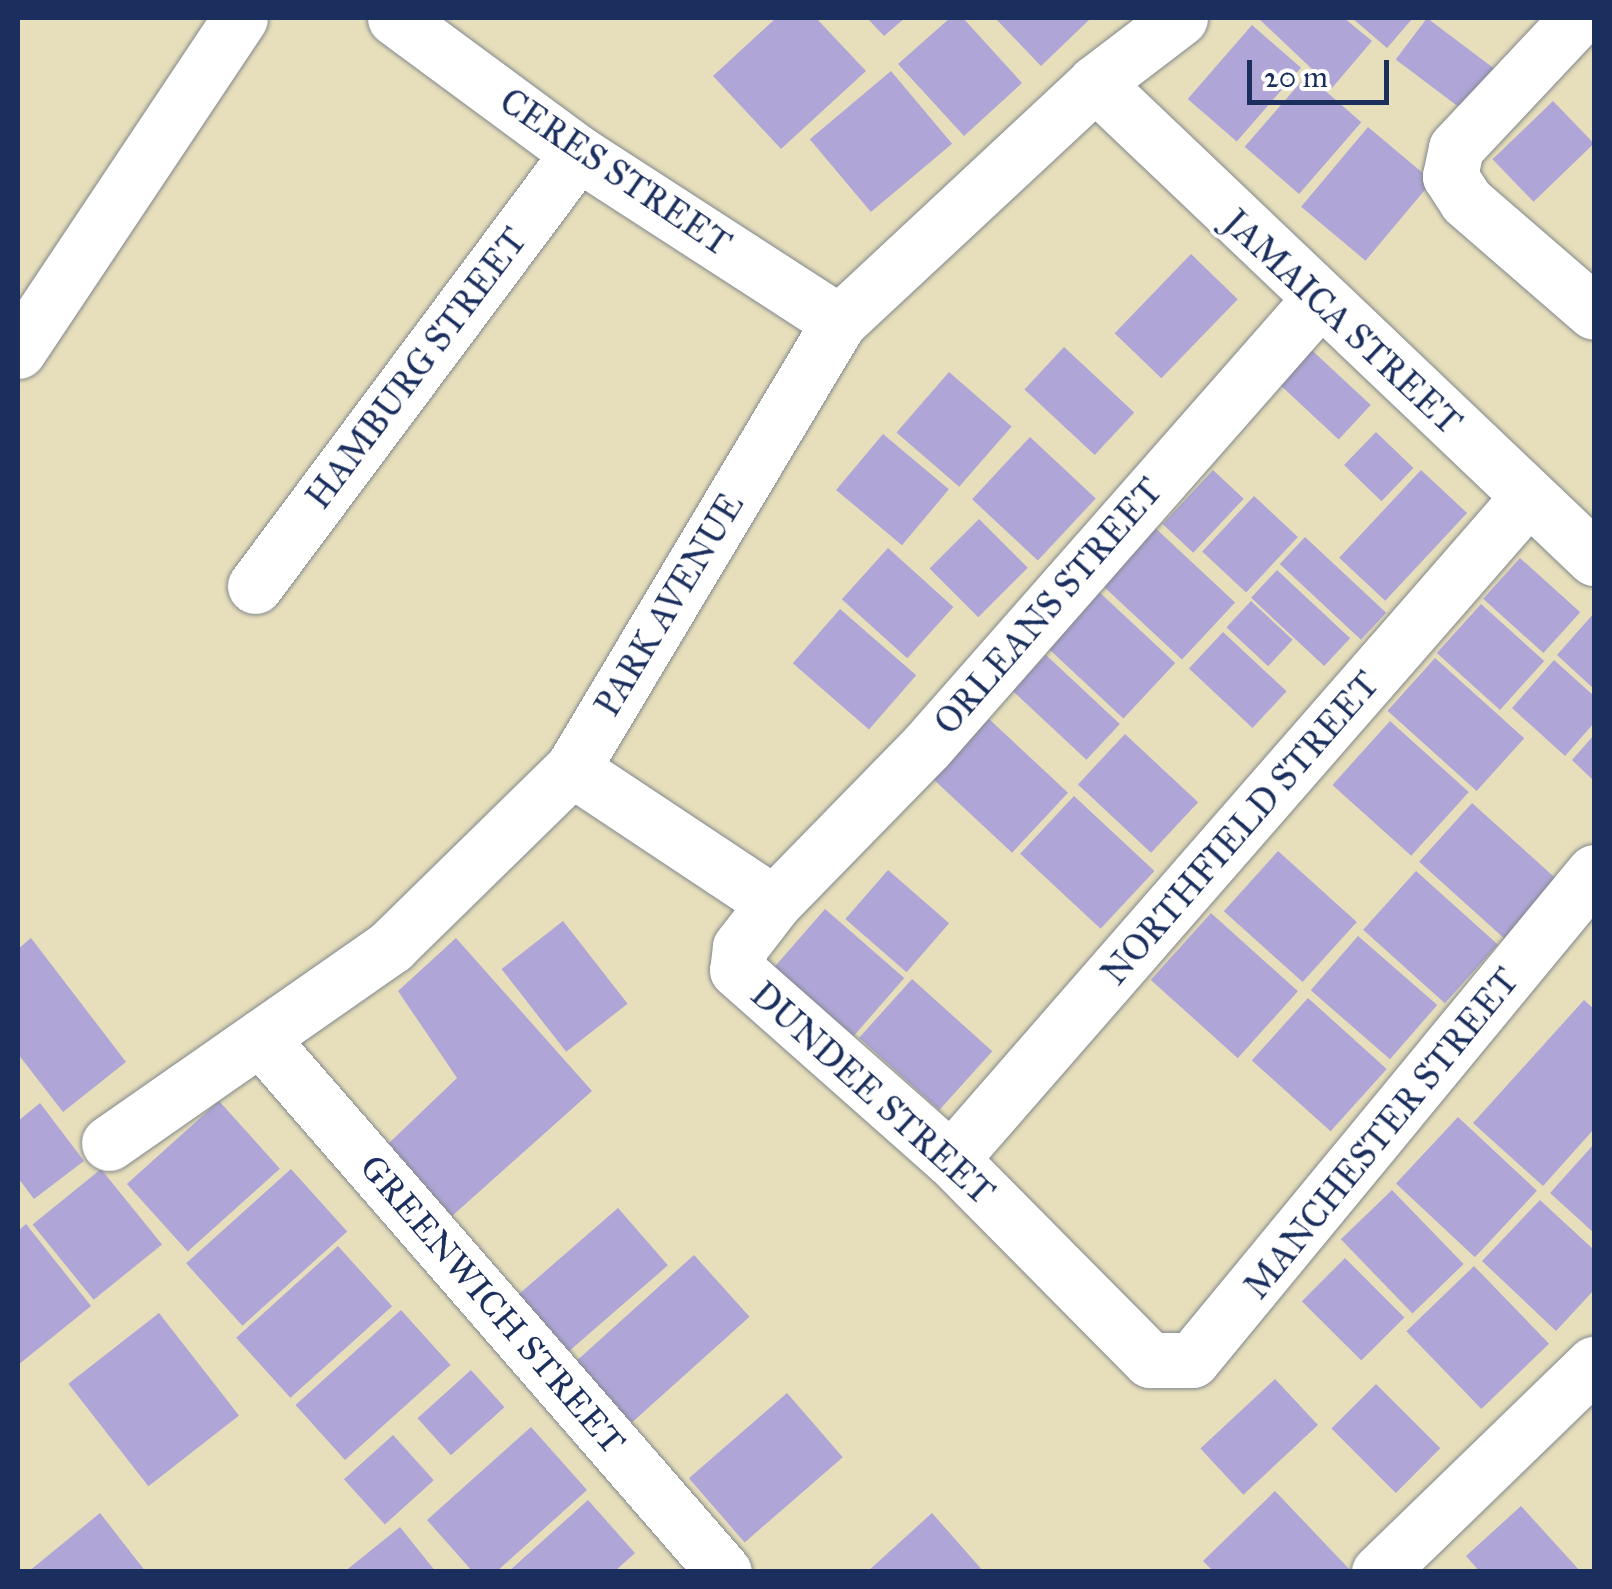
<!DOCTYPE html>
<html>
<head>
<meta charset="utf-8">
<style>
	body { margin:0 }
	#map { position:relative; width:1612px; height:1589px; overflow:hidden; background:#e7dfbb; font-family:"IM FELL Great Primer",serif }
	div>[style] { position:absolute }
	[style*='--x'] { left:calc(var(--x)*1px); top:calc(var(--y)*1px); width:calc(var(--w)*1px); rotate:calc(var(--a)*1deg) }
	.building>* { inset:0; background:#afa6d7; transform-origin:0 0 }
	.roads { filter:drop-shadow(0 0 2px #81878c) drop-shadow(0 0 2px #81878c) }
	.street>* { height:55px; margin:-27.5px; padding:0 27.5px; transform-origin:27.5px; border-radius:27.5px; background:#fff }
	span { translate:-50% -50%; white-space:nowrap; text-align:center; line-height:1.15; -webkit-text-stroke:8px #fff; paint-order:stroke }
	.street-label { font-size:35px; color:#1b2f5e }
	.frame { position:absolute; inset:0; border:20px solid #1b2f5e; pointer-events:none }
	.scale { position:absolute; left:1247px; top:60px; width:142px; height:45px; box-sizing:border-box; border:5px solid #1b2f5e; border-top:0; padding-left:12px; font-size:30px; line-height:35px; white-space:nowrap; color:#1b2f5e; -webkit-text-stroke:8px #fff; paint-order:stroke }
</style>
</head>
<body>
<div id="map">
	<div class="building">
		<div style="clip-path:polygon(776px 18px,816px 18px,866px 71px,781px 149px,713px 76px)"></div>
		<div style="clip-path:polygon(867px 18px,905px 18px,884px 36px)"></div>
		<div style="clip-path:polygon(950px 18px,963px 18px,1022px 83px,964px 136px,898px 64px)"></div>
		<div style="clip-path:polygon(995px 18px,1088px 18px,1090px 19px,1041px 66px)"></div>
		<div style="clip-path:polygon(1258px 18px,1344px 18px,1372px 41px,1332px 88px)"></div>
		<div style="clip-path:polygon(1352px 18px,1413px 18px,1387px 48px)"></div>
		<div style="left:1427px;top:18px;width:89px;height:52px;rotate:37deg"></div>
		<div style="left:1252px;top:25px;width:65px;height:98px;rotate:41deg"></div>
		<div style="left:891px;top:71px;width:95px;height:106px;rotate:50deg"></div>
		<div style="left:1307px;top:75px;width:72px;height:95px;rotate:41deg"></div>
		<div style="left:1553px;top:101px;width:59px;height:84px;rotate:46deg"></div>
		<div style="left:1368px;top:127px;width:84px;height:104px;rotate:40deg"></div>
		<div style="left:1191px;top:254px;width:65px;height:110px;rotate:44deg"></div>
		<div style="left:1302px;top:341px;width:94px;height:47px;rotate:43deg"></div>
		<div style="left:1064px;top:347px;width:96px;height:58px;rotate:43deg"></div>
		<div style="left:949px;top:372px;width:83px;height:80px;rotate:41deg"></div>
		<div style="left:1376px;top:432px;width:52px;height:46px;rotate:44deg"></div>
		<div style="left:883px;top:434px;width:86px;height:73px;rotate:40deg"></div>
		<div style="left:1030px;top:437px;width:90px;height:85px;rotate:43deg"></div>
		<div style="left:1213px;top:470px;width:42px;height:74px;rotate:43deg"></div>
		<div style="left:1421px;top:470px;width:63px;height:120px;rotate:43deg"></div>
		<div style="left:1254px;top:496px;width:60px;height:76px;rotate:43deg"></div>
		<div style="left:979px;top:519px;width:69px;height:70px;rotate:45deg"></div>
		<div style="left:1151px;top:524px;width:115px;height:78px;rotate:43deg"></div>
		<div style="left:1305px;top:537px;width:111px;height:37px;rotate:43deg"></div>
		<div style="left:888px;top:548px;width:88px;height:69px;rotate:42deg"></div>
		<div style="left:1520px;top:558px;width:81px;height:55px;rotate:42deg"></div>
		<div style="left:1277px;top:570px;width:100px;height:38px;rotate:43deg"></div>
		<div style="left:1097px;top:590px;width:107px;height:76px;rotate:43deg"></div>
		<div style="left:1251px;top:601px;width:57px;height:36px;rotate:43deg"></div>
		<div style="left:1481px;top:604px;width:85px;height:66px;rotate:42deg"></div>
		<div style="left:840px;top:609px;width:101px;height:72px;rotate:41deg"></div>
		<div style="clip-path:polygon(1594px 613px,1594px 689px,1557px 655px)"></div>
		<div style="left:1223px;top:632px;width:87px;height:50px;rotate:43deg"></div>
		<div style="left:1046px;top:655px;width:101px;height:49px;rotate:43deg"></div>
		<div style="left:1435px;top:658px;width:120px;height:71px;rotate:42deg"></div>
		<div style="clip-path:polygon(1554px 660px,1594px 696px,1594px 723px,1565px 756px,1512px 708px)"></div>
		<div style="left:989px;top:719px;width:108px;height:82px;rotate:43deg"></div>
		<div style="left:1390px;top:721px;width:106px;height:86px;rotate:42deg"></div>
		<div style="left:1125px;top:734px;width:100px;height:69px;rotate:43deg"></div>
		<div style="clip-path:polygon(1594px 735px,1594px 781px,1572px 760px)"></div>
		<div style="left:1074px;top:796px;width:110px;height:79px;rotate:43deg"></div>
		<div style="left:1472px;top:803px;width:115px;height:79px;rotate:42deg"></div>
		<div style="left:1278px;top:851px;width:106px;height:81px;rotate:42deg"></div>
		<div style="left:888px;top:870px;width:81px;height:65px;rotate:41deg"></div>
		<div style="left:1416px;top:871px;width:110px;height:79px;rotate:42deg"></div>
		<div style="left:825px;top:909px;width:105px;height:77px;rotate:41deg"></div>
		<div style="left:1211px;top:913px;width:117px;height:90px;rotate:42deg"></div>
		<div style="left:563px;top:921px;width:105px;height:78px;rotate:52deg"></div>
		<div style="left:1358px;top:936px;width:105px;height:72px;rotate:41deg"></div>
		<div style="clip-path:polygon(31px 938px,126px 1062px,63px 1112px,18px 1054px,18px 949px)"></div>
		<div style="clip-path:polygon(456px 938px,592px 1091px,452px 1216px,388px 1144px,457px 1078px,398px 991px)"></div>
		<div style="left:912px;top:979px;width:108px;height:79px;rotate:42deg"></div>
		<div style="left:1308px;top:998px;width:106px;height:84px;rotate:42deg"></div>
		<div style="clip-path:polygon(1584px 1000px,1594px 1009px,1594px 1129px,1543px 1186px,1473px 1123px)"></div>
		<div style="left:219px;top:1101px;width:91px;height:124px;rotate:48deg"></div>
		<div style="clip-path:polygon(40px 1103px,84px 1161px,34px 1199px,18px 1178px,18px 1121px)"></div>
		<div style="left:1458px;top:1117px;width:108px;height:91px;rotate:43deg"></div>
		<div style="clip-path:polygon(1594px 1144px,1594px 1233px,1550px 1193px)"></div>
		<div style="left:101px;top:1169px;width:97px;height:88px;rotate:51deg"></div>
		<div style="left:291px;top:1169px;width:84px;height:141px;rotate:48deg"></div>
		<div style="left:1392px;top:1190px;width:103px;height:71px;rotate:46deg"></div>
		<div style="clip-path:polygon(1540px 1200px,1594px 1250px,1594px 1290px,1556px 1331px,1482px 1261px)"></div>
		<div style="left:618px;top:1208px;width:76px;height:133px;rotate:49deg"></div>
		<div style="clip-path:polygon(26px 1224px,91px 1306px,18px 1365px,18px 1231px)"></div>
		<div style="left:338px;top:1246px;width:81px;height:137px;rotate:48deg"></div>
		<div style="left:694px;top:1255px;width:83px;height:159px;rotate:48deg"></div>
		<div style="left:1345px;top:1258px;width:84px;height:61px;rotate:45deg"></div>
		<div style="left:1474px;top:1266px;width:108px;height:94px;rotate:46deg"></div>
		<div style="left:401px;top:1310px;width:74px;height:142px;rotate:48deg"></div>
		<div style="left:159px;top:1313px;width:130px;height:115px;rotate:52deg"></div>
		<div style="left:471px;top:1370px;width:50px;height:72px;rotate:48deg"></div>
		<div style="left:1275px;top:1379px;width:63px;height:102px;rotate:47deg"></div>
		<div style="left:1376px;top:1384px;width:91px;height:63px;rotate:45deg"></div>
		<div style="left:787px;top:1393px;width:85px;height:130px;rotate:49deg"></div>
		<div style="clip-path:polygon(531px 1427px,587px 1490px,496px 1572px,473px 1572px,427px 1520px)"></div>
		<div style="left:393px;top:1435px;width:61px;height:66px;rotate:48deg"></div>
		<div style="clip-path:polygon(1275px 1491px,1352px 1572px,1214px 1572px,1203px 1561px)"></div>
		<div style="clip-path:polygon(588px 1500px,635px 1553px,614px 1572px,508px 1572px)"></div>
		<div style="clip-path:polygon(1521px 1506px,1581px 1572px,1480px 1572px,1466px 1556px)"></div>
		<div style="clip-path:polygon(100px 1513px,146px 1572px,28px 1572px)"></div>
		<div style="clip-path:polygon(932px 1513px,984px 1572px,867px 1572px)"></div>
		<div style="clip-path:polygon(400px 1527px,436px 1572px,344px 1572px)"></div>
	</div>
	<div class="roads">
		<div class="street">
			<div style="--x:395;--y:18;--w:227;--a:36.4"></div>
			<div style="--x:578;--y:153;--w:311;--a:32.9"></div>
			<div style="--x:1578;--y:18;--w:178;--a:133.2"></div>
			<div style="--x:1456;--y:148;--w:29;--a:102"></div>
			<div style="--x:1450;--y:176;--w:30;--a:57"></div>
			<div style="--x:1466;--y:201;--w:169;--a:40.9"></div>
			<div style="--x:1095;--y:83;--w:689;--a:43.59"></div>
			<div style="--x:1317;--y:302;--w:592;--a:131.3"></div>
			<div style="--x:926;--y:747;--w:218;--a:134.3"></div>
			<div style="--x:774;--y:903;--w:56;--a:127.7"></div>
			<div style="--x:740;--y:947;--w:23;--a:97"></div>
			<div style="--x:737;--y:970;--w:286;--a:41.5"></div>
			<div style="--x:951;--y:1159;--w:283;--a:45.3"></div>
			<div style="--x:1150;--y:1360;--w:42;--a:0"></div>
			<div style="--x:1192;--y:1360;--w:632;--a:-50.52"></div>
			<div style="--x:18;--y:351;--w:400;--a:-56.3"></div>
			<div style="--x:255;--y:586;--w:540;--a:-53.28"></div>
			<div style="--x:572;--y:769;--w:242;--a:33.6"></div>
			<div style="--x:260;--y:1038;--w:707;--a:49.01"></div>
			<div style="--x:109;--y:1143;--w:344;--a:-34.9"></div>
			<div style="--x:391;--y:946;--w:253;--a:-44.4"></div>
			<div style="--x:572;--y:769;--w:521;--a:-59.15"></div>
			<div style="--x:839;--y:322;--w:350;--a:-43"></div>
			<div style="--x:1095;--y:83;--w:107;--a:-37.4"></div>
			<div style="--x:951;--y:1159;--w:878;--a:-48.92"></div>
			<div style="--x:1379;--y:1572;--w:299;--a:-44.1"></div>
		</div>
	</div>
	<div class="street-label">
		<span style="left:615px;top:173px;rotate:34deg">CERES STREET</span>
		<span style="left:1342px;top:323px;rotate:43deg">JAMAICA STREET</span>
		<span style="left:417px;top:369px;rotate:-53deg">HAMBURG STREET</span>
		<span style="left:670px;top:605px;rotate:-59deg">PARK AVENUE</span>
		<span style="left:1049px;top:607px;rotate:-49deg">ORLEANS STREET</span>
		<span style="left:1241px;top:829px;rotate:-49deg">NORTHFIELD STREET</span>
		<span style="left:872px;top:1094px;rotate:42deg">DUNDEE STREET</span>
		<span style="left:1382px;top:1134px;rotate:-51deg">MANCHESTER STREET</span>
		<span style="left:492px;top:1305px;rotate:49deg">GREENWICH STREET</span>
	</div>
	<div class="frame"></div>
	<div class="scale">20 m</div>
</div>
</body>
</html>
